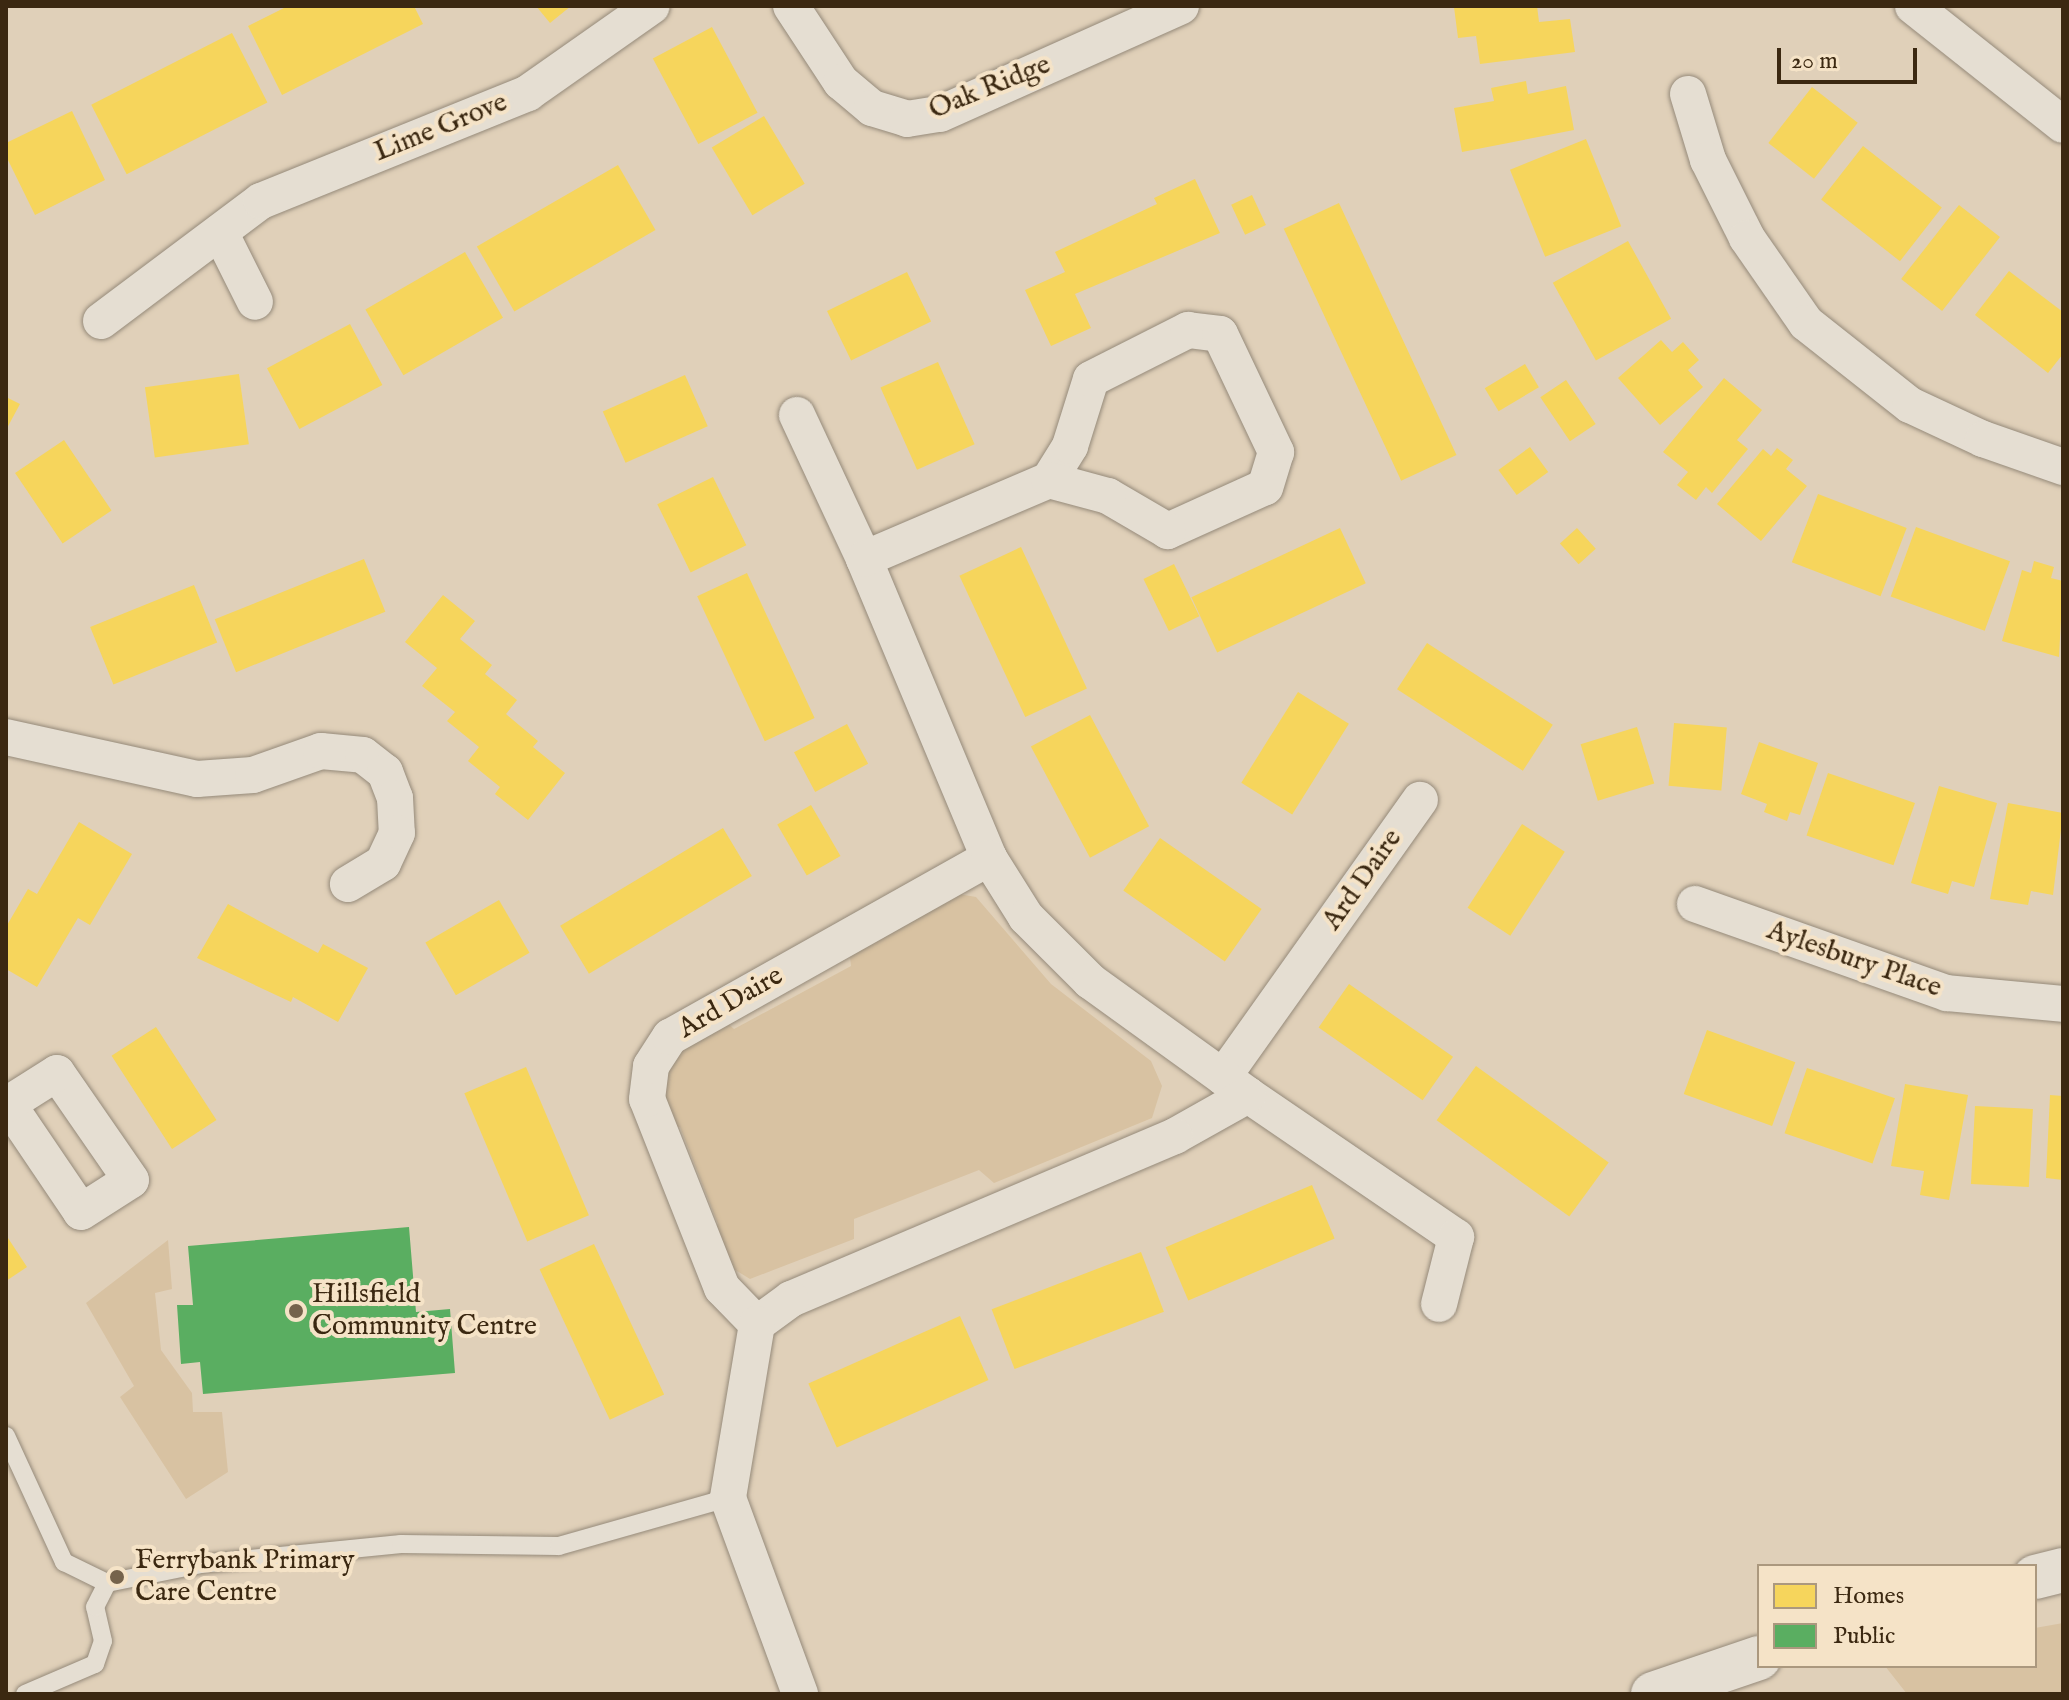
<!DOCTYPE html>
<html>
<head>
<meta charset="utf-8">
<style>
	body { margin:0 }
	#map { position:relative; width:2069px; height:1700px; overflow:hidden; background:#e0d0b9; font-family:"IM FELL English",serif }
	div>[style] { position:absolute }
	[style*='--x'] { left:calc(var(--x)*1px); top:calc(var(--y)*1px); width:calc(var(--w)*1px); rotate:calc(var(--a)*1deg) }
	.green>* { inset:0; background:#d8c2a2 }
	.homes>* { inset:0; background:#f6d55c; transform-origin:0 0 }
	.public>* { inset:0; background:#5aae61 }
	.roads { filter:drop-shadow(0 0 2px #958a7a) drop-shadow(0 0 2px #958a7a) }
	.lane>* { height:18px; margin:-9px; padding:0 9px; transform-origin:9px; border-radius:9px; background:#e5ded2 }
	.street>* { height:36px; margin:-18px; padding:0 18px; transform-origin:18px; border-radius:18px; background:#e5ded2 }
	.secondary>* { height:44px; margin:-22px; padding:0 22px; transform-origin:22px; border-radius:22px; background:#e5ded2 }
	.dots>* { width:22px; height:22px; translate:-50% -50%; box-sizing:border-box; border:4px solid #f5e3c7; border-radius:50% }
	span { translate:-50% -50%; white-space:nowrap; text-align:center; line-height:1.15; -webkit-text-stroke:8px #f5e3c7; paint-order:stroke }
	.street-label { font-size:28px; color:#3b2811 }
	.poi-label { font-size:28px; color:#3b2811 }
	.left { translate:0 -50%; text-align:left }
	.frame { position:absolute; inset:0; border:8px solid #3b2811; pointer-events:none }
	.legend { position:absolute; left:1757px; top:1564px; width:280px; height:104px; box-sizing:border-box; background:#f5e3c7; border:2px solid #ab987e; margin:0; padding:10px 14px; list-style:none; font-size:24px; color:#3b2811 }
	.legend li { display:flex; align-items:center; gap:16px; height:40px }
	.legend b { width:40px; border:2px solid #ab987e }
	.scale { position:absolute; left:1777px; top:48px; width:140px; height:36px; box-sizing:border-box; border:4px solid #3b2811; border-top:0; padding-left:10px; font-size:24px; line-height:28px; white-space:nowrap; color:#3b2811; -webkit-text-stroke:6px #f5e3c7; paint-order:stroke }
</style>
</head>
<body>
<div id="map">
	<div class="green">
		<div style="clip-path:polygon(953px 893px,976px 897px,1051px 984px,1151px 1061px,1162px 1086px,1152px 1118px,994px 1183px,979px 1170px,854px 1219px,854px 1239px,750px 1279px,724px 1263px,709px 1232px,718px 1224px,680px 1127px,667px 1128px,662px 1087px,671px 1055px,723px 1019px,734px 1029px,851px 966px,849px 947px)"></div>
		<div style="clip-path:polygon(168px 1240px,172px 1289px,155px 1293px,161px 1350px,192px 1393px,193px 1412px,222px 1412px,228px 1472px,186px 1499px,120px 1397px,134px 1386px,86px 1303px)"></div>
		<div style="clip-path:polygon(2063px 1623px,2063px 1694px,1907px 1694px,1885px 1666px,2035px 1666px,2035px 1628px)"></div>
	</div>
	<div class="homes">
		<div style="clip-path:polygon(288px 6px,414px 6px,423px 24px,282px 95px,248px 26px)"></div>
		<div style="clip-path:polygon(536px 6px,571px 6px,550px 23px)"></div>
		<div style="clip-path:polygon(1537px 6px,1539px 22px,1570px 19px,1575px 52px,1480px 64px,1476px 36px,1458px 38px,1454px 7px)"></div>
		<div style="left:712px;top:27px;width:97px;height:67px;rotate:62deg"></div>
		<div style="left:232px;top:33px;width:78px;height:158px;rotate:63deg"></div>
		<div style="clip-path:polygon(1526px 81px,1528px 94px,1566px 86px,1574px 130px,1462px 152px,1454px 108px,1494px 101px,1491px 88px)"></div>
		<div style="left:1812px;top:87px;width:58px;height:71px;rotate:38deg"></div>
		<div style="clip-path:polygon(72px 111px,105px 180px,35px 215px,6px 156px,6px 143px)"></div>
		<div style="left:764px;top:116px;width:79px;height:61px;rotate:59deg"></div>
		<div style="left:1586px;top:139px;width:94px;height:82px;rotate:68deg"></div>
		<div style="left:1863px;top:146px;width:100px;height:68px;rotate:38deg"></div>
		<div style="left:618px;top:165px;width:75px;height:163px;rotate:60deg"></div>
		<div style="clip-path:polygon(1195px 179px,1220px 233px,1075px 294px,1091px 328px,1051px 346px,1025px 290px,1065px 272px,1055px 252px,1157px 204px,1154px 198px)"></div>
		<div style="left:1252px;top:195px;width:33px;height:23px;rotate:65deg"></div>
		<div style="left:1339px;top:203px;width:278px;height:61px;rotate:65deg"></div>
		<div style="left:1959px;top:205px;width:52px;height:94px;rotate:38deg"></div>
		<div style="left:1628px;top:241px;width:89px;height:86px;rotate:61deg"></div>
		<div style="left:465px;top:252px;width:76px;height:115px;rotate:60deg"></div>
		<div style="clip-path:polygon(2009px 271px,2063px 312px,2063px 354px,2048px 373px,1975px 315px)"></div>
		<div style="left:907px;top:272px;width:55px;height:89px;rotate:64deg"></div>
		<div style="left:350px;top:324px;width:69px;height:94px;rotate:62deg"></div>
		<div style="clip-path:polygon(1661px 340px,1672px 352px,1683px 342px,1699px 360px,1688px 370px,1703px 387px,1660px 425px,1618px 378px)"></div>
		<div style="left:938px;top:362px;width:90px;height:63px;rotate:66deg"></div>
		<div style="left:1525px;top:364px;width:27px;height:47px;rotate:59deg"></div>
		<div style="left:239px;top:374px;width:71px;height:95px;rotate:82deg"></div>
		<div style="left:685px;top:375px;width:56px;height:90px;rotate:66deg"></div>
		<div style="clip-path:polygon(1724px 378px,1762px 410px,1737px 440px,1748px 449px,1712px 493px,1706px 487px,1696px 500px,1677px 485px,1688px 472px,1663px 452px)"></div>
		<div style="left:1566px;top:380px;width:53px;height:31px;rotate:56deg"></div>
		<div style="clip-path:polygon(6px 397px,20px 404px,6px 430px)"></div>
		<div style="left:64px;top:440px;width:85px;height:59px;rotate:56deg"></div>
		<div style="left:1530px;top:447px;width:31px;height:39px;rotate:54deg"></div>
		<div style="clip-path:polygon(1777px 448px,1793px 460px,1786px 469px,1807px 486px,1761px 541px,1717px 504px,1763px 449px,1771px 456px)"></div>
		<div style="left:713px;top:477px;width:76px;height:62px;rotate:64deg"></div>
		<div style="left:1818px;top:494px;width:95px;height:73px;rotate:21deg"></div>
		<div style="left:1916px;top:527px;width:100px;height:74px;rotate:20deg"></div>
		<div style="left:1340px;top:528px;width:61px;height:164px;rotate:65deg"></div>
		<div style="left:1577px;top:528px;width:28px;height:23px;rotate:48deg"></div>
		<div style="left:1021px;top:547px;width:156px;height:68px;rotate:65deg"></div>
		<div style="left:364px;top:559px;width:57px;height:161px;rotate:68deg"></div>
		<div style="clip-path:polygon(2034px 561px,2054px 567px,2051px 578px,2063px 581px,2059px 657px,2002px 641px,2022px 570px,2031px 573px)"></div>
		<div style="left:1174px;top:564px;width:58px;height:34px;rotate:64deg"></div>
		<div style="left:747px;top:573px;width:160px;height:55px;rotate:65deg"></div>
		<div style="left:194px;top:585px;width:62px;height:112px;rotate:68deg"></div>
		<div style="clip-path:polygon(443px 595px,475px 621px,460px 639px,492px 665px,485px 674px,517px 700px,506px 714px,538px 741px,533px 747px,565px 773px,528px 820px,495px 794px,500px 787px,468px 761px,479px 747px,447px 721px,455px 712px,422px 686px,437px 668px,405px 642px)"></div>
		<div style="left:1427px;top:643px;width:150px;height:55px;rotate:33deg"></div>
		<div style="left:1298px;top:692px;width:60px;height:107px;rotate:32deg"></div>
		<div style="left:1090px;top:715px;width:126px;height:67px;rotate:62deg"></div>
		<div style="left:1674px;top:723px;width:53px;height:63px;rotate:5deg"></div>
		<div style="left:847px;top:724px;width:45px;height:60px;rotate:62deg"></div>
		<div style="left:1637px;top:727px;width:59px;height:59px;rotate:73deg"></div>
		<div style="clip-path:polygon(1759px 742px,1818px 763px,1800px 815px,1790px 812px,1787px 821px,1764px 812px,1767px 804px,1741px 794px)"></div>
		<div style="left:1828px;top:773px;width:92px;height:66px;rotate:19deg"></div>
		<div style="clip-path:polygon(1939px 786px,1997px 803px,1974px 887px,1952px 881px,1948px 894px,1911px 883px)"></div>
		<div style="clip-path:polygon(2008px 803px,2063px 813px,2053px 895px,2031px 891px,2028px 905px,1990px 899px)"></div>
		<div style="left:811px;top:805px;width:59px;height:39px;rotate:60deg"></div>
		<div style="clip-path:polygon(79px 822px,132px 854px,90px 925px,78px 918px,37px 987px,6px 969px,6px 927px,28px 889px,37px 894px)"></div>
		<div style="left:1522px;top:824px;width:51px;height:100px;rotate:33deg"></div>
		<div style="left:723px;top:828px;width:56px;height:190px;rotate:59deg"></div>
		<div style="left:1160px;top:838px;width:124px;height:64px;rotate:35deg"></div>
		<div style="left:499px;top:900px;width:61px;height:85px;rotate:60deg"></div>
		<div style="clip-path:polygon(228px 904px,318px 953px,323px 944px,368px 968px,338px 1022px,293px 997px,291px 1002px,197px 958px)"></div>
		<div style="left:1349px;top:984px;width:127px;height:53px;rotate:35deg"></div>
		<div style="left:156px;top:1027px;width:111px;height:53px;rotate:57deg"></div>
		<div style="left:1707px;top:1030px;width:94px;height:68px;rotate:20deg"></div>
		<div style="left:1476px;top:1066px;width:164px;height:67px;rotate:36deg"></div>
		<div style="left:526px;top:1067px;width:161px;height:67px;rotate:67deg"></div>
		<div style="left:1807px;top:1068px;width:93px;height:69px;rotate:19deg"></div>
		<div style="clip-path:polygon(1905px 1084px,1968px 1095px,1949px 1200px,1920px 1195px,1924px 1171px,1891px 1166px)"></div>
		<div style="clip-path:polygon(2050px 1095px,2063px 1096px,2063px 1180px,2046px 1178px)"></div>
		<div style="left:1975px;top:1106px;width:58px;height:78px;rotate:3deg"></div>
		<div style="left:1312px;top:1185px;width:58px;height:159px;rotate:67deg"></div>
		<div style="clip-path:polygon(6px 1235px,27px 1267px,6px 1281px)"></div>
		<div style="left:594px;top:1244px;width:166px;height:60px;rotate:65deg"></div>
		<div style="left:1141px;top:1252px;width:64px;height:160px;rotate:69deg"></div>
		<div style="left:960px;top:1316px;width:70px;height:166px;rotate:66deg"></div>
	</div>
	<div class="public">
		<div style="clip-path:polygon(409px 1227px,416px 1312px,450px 1309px,455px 1373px,203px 1394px,200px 1362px,181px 1364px,177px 1305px,193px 1305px,188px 1246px)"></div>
	</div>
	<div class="roads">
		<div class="lane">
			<div style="--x:6;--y:1436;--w:139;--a:65.3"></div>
			<div style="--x:64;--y:1562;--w:48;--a:26"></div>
			<div style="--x:107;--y:1583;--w:95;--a:-11.5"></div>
			<div style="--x:200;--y:1564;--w:202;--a:-5.7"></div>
			<div style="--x:401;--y:1544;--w:158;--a:0.7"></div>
			<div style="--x:559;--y:1546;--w:176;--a:-15.9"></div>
			<div style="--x:25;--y:1694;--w:76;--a:-23.2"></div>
			<div style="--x:95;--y:1664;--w:24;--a:-71"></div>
			<div style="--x:103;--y:1641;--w:35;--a:-103"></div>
			<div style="--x:95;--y:1607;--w:27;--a:-63"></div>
		</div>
		<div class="street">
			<div style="--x:791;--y:6;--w:91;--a:56.7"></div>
			<div style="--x:841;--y:82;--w:40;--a:40"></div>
			<div style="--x:872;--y:108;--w:37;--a:17"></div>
			<div style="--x:907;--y:119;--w:33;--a:-9"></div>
			<div style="--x:940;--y:114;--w:264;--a:-24.1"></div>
			<div style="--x:1913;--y:6;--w:191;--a:38.4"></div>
			<div style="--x:1688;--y:94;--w:69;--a:73.1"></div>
			<div style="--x:1708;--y:160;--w:87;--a:63.4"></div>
			<div style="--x:1747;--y:238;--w:103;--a:55.2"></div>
			<div style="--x:1806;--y:323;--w:132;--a:38.3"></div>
			<div style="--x:1910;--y:405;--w:81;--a:25"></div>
			<div style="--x:1983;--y:439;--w:85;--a:19.3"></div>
			<div style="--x:220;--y:232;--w:78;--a:63.4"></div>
			<div style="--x:101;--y:321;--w:200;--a:-36.9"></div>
			<div style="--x:261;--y:201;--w:288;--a:-22"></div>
			<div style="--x:528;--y:93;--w:151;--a:-35.1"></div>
			<div style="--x:797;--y:415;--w:159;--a:65"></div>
			<div style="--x:864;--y:559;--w:324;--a:67.3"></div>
			<div style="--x:864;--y:559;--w:201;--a:-23.1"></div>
			<div style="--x:1049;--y:480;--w:40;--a:-58"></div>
			<div style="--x:1070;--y:446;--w:70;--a:-72.6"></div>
			<div style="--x:1091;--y:379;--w:109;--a:-26.8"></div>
			<div style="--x:1188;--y:330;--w:32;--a:7"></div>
			<div style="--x:1220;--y:334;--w:131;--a:64.6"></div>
			<div style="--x:1276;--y:452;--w:37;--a:107"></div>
			<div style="--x:1265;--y:487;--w:107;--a:155.6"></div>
			<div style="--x:1168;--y:531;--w:69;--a:-149.7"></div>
			<div style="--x:1108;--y:496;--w:61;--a:-164.8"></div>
			<div style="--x:6;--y:737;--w:196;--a:12.4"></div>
			<div style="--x:197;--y:779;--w:56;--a:-4.1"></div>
			<div style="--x:253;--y:775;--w:72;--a:-19.4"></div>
			<div style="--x:321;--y:751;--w:42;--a:5.4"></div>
			<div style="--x:363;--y:755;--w:28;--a:38"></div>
			<div style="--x:385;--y:772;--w:28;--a:69"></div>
			<div style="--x:395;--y:798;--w:35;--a:87"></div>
			<div style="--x:397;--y:833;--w:33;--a:115"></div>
			<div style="--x:383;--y:863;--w:41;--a:149"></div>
			<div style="--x:1695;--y:904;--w:267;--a:19.5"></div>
			<div style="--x:1947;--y:993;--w:117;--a:5.4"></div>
			<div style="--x:1223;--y:1077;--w:340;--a:-54.6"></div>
			<div style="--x:1248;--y:1095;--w:252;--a:34.3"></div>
			<div style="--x:1456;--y:1237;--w:69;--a:104.2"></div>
			<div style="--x:6;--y:1101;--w:4;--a:56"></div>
			<div style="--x:8;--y:1104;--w:130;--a:55.9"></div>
			<div style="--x:81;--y:1212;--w:59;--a:-32.6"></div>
			<div style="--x:131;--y:1180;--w:130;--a:-124.7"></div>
			<div style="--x:57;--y:1073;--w:58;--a:147.7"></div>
			<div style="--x:757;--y:1324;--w:50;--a:-134.2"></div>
			<div style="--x:722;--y:1288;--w:203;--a:-111.6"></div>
			<div style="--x:647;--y:1099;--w:33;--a:-83"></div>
			<div style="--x:651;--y:1066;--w:35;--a:-57"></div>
			<div style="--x:670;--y:1037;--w:366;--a:-29.3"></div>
			<div style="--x:989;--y:858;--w:70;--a:57.9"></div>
			<div style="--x:1026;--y:917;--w:91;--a:45"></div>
			<div style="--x:1090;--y:981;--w:195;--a:35.8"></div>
			<div style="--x:1248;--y:1095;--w:84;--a:150.7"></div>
			<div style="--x:1175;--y:1136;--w:417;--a:157"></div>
			<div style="--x:791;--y:1299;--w:42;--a:143.7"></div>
			<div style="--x:757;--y:1324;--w:176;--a:99.5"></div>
			<div style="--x:728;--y:1498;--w:209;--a:69.8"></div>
		</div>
		<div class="secondary">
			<div style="--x:2035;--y:1577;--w:29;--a:-14"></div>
			<div style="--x:1653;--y:1694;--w:112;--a:-18.8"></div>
		</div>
	</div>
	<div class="dots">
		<div style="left:296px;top:1311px;background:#75634c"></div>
		<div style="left:117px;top:1577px;background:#75634c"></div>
	</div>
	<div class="street-label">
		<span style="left:990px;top:88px;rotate:-22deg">Oak Ridge</span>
		<span style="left:441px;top:128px;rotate:-22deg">Lime Grove</span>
		<span style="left:1363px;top:880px;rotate:-55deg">Ard Daire</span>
		<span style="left:1854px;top:960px;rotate:19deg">Aylesbury Place</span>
		<span style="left:731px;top:1003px;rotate:-30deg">Ard Daire</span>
	</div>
	<div class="poi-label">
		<span class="left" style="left:312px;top:1311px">Hillsfield<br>Community Centre</span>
		<span class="left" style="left:135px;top:1577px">Ferrybank Primary<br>Care Centre</span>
	</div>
	<div class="frame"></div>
	<ul class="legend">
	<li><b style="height:22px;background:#f6d55c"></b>Homes</li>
	<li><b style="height:22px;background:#5aae61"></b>Public</li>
	</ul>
	<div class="scale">20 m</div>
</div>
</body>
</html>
